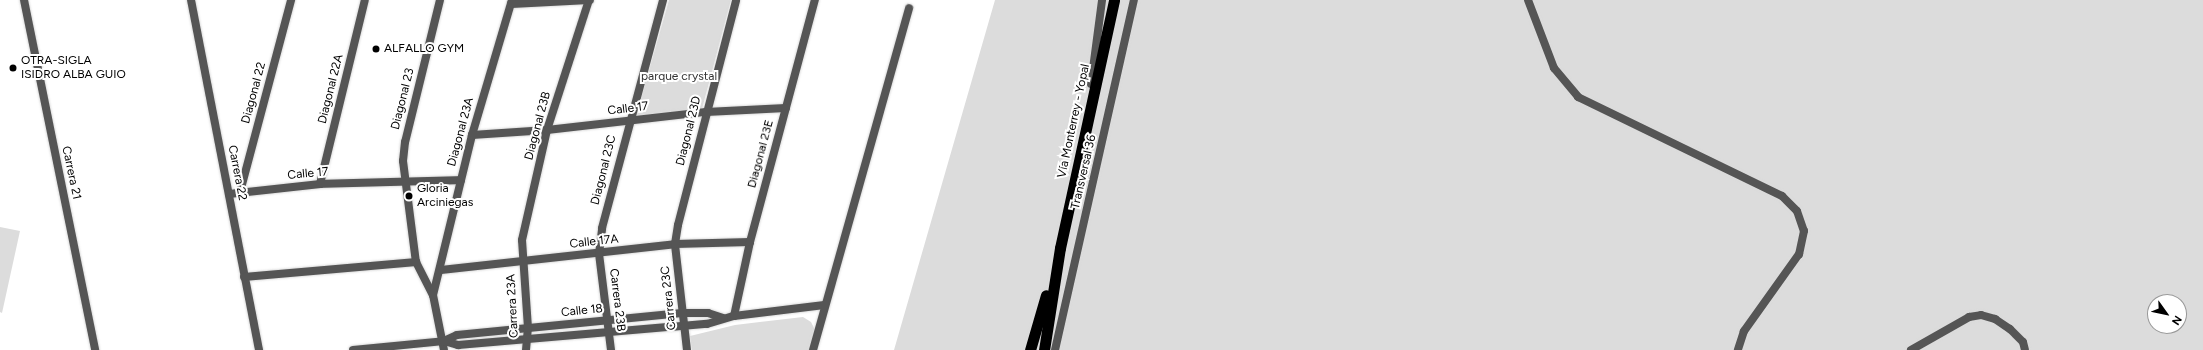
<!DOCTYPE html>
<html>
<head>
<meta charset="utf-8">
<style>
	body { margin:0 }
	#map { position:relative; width:2203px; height:350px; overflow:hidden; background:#fff; font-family:Figtree,sans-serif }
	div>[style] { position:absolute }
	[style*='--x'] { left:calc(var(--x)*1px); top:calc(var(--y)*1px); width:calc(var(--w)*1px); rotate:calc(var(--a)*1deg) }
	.green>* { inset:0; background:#dcdcdc }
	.roads { filter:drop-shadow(0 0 1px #dbdbdb) drop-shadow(0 0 1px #dbdbdb) }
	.minor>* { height:8px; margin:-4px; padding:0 4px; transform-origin:4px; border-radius:4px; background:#555 }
	.trunk>* { height:11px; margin:-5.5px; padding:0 5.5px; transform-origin:5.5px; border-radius:5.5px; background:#000 }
	.dots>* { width:11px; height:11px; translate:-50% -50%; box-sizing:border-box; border:2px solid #fff; border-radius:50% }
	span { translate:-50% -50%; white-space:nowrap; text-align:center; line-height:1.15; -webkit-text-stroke:4px #fff; paint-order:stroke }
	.poi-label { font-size:12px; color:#000 }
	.left { translate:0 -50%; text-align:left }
	.park-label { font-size:12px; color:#333 }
	.street-label { font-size:12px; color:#000 }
	.north { position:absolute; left:2147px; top:294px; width:40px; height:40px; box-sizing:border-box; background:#fff; border:1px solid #999; border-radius:50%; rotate:123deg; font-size:11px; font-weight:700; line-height:16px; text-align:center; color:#000 }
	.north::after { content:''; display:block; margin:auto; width:14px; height:18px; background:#000; clip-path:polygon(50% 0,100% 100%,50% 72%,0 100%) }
</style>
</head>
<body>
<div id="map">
	<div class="green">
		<div style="clip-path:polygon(669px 0,731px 0,702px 109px,636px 116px)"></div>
		<div style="clip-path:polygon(evenodd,995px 0,2203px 0,2203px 350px,894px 350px,995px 0,2155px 302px,2179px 302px,2179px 326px,2155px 326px,2155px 302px)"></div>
		<div style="clip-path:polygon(0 227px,20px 231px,2px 313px,0 312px)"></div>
		<div style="clip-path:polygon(803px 317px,811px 322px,815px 330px,810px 350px,692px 350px,690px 336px,735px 325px)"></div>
	</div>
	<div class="roads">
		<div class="minor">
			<div style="--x:24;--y:0;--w:357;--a:78.5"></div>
			<div style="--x:191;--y:0;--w:357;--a:79"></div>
			<div style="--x:440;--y:0;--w:146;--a:103.8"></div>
			<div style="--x:405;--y:142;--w:19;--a:96"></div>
			<div style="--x:403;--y:161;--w:102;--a:82.7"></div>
			<div style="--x:416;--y:262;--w:37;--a:63"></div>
			<div style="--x:433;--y:295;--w:56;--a:78.7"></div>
			<div style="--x:1528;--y:0;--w:73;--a:69.1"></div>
			<div style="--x:1554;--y:68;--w:38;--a:50"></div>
			<div style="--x:1578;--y:97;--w:227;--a:25.9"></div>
			<div style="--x:1782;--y:196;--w:21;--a:45"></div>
			<div style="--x:1797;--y:211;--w:21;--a:71"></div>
			<div style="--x:1804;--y:231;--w:24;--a:102"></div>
			<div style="--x:1799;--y:254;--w:95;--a:125.5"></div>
			<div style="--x:1744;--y:331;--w:20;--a:108"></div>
			<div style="--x:511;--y:4;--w:79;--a:-2.9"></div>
			<div style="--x:1091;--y:84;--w:85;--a:-82.5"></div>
			<div style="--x:472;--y:135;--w:75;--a:-3.8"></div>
			<div style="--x:547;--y:130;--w:160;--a:-6.5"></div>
			<div style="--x:706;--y:112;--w:80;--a:-2.9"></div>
			<div style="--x:320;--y:184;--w:189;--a:-76.3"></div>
			<div style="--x:240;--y:192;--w:199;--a:-75.1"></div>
			<div style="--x:229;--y:194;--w:92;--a:-6.3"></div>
			<div style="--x:320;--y:184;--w:141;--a:-1.6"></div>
			<div style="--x:441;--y:270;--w:235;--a:-6.3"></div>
			<div style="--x:675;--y:244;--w:75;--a:-1.5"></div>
			<div style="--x:244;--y:277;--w:173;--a:-5"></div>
			<div style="--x:433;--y:295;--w:165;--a:-76.3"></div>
			<div style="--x:472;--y:135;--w:141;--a:-73.5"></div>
			<div style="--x:734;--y:316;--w:76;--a:-77.8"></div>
			<div style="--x:750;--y:242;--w:251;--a:-75"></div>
			<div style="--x:444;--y:341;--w:15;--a:16"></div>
			<div style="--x:458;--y:345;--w:213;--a:-4.9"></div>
			<div style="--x:670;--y:327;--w:37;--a:-5"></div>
			<div style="--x:707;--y:324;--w:28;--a:-17"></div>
			<div style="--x:734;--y:316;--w:91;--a:-7"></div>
			<div style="--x:353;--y:350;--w:91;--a:-5.6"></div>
			<div style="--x:444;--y:341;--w:14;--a:-25"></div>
			<div style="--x:457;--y:335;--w:226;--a:-5.6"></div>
			<div style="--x:682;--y:313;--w:26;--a:0"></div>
			<div style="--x:708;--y:313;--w:16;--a:18"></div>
			<div style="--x:526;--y:350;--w:22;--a:-85"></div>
			<div style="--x:528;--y:328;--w:88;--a:-93.9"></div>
			<div style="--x:522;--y:240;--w:113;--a:-77.2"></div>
			<div style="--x:547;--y:130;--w:137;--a:-72.1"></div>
			<div style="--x:611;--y:350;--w:97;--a:-97.1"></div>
			<div style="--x:599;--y:254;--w:26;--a:-83"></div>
			<div style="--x:602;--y:228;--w:236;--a:-75"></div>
			<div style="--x:687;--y:350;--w:107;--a:-96.5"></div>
			<div style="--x:675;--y:244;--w:19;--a:-81"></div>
			<div style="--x:678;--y:225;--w:232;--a:-75.5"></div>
			<div style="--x:813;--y:350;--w:355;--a:-74.3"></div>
			<div style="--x:1055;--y:350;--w:359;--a:-77.3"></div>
			<div style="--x:1911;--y:350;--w:67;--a:-29.6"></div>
			<div style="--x:1969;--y:317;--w:12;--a:-9"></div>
			<div style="--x:1981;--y:315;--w:15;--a:16"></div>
			<div style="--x:1995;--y:319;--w:18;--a:34"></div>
			<div style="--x:2010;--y:329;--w:18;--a:45"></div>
			<div style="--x:2023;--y:342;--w:8;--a:76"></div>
		</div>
		<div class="trunk">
			<div style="--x:1030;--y:350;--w:57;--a:-73.8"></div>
			<div style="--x:1044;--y:350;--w:103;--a:-81.1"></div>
			<div style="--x:1060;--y:248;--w:254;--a:-77.7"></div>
		</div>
	</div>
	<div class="dots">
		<div style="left:376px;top:49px;background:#000"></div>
		<div style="left:13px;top:68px;background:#000"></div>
		<div style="left:409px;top:196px;background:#000"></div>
	</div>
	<div class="poi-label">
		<span class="left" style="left:384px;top:49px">ALFALLO GYM</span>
		<span class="left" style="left:21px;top:68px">OTRA-SIGLA<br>ISIDRO ALBA GUIO</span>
		<span class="left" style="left:417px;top:196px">Gloria<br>Arciniegas</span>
	</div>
	<div class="park-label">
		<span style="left:679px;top:77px">parque crystal</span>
	</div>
	<div class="street-label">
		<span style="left:331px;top:89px;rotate:-76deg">Diagonal 22A</span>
		<span style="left:254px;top:93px;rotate:-75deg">Diagonal 22</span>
		<span style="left:403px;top:99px;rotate:-76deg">Diagonal 23</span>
		<span style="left:628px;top:109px;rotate:-7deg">Calle 17</span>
		<span style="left:1074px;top:121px;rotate:-78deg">Vía Monterrey - Yopal</span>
		<span style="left:538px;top:126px;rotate:-75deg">Diagonal 23B</span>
		<span style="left:689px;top:131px;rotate:-76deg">Diagonal 23D</span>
		<span style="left:461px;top:132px;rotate:-75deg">Diagonal 23A</span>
		<span style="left:761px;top:154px;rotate:-75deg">Diagonal 23E</span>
		<span style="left:604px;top:170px;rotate:-76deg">Diagonal 23C</span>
		<span style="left:1084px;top:172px;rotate:-77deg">Transversal 36</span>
		<span style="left:71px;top:173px;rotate:78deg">Carrera 21</span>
		<span style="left:237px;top:173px;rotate:79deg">Carrera 22</span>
		<span style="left:308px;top:174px;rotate:-5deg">Calle 17</span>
		<span style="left:594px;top:242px;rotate:-6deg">Calle 17A</span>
		<span style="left:669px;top:298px;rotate:-96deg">Carrera 23C</span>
		<span style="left:617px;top:300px;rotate:83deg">Carrera 23B</span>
		<span style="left:513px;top:306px;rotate:-93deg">Carrera 23A</span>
		<span style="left:582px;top:311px;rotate:-6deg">Calle 18</span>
	</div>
	<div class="north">N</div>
</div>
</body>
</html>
